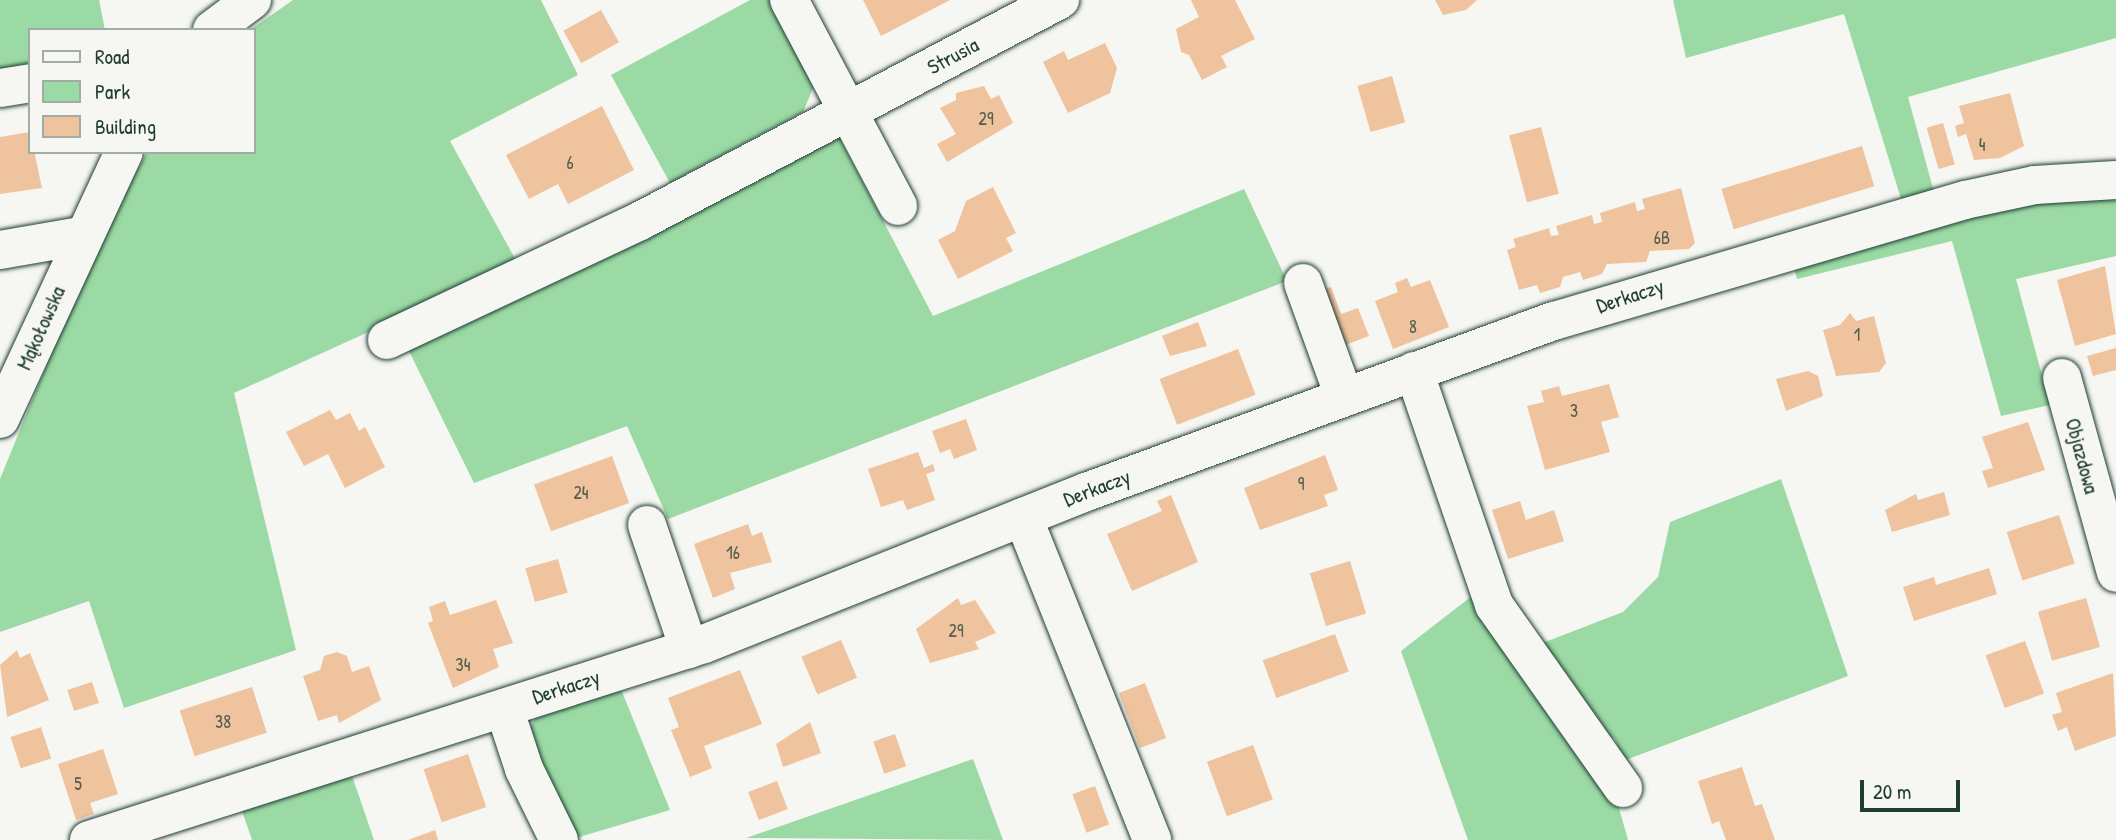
<!DOCTYPE html>
<html>
<head>
<meta charset="utf-8">
<style>
	body { margin:0 }
	#map { position:relative; width:2116px; height:840px; overflow:hidden; background:#f6f6f2; font-family:"Patrick Hand",sans-serif }
	div>[style] { position:absolute }
	[style*='--x'] { left:calc(var(--x)*1px); top:calc(var(--y)*1px); width:calc(var(--w)*1px); rotate:calc(var(--a)*1deg) }
	.green>* { inset:0; background:#9bdaa4 }
	.building>* { inset:0; background:#efc39e; transform-origin:0 0 }
	.roads { filter:drop-shadow(0 0 2px #1f3d34) drop-shadow(0 0 2px #1f3d34) }
	.minor>* { height:38px; margin:-19px; padding:0 19px; transform-origin:19px; border-radius:19px; background:#f6f6f2 }
	span { translate:-50% -50%; white-space:nowrap; text-align:center; line-height:1.15; -webkit-text-stroke:6px #f6f6f2; paint-order:stroke }
	.number-label { font-size:18px; color:#535e4e }
	.number-label span { -webkit-text-stroke-width:0 }
	.street-label { font-size:21px; color:#1f3d34 }
	.legend { position:absolute; left:28px; top:28px; width:228px; height:126px; box-sizing:border-box; background:#f6f6f2; border:2px solid #a0aca6; margin:0; padding:9px 12px; list-style:none; font-size:21px; color:#1f3d34 }
	.legend li { display:flex; align-items:center; gap:14px; height:35px }
	.legend b { width:35px; border:2px solid #a0aca6 }
	.scale { position:absolute; left:1860px; top:780px; width:100px; height:32px; box-sizing:border-box; border:4px solid #1f3d34; border-top:0; padding-left:9px; font-size:21px; line-height:24px; white-space:nowrap; color:#1f3d34; -webkit-text-stroke:5px #f6f6f2; paint-order:stroke }
</style>
</head>
<body>
<div id="map">
	<div class="green">
		<div style="clip-path:polygon(0 0,99px 0,105px 30px,30px 30px,30px 72px,0 77px)"></div>
		<div style="clip-path:polygon(293px 0,541px 0,578px 75px,450px 141px,518px 264px,234px 393px,296px 650px,124px 708px,89px 601px,0 632px,0 479px,86px 268px,147px 152px,254px 152px,250px 30px)"></div>
		<div style="clip-path:polygon(750px 0,772px 0,814px 86px,803px 112px,670px 183px,611px 75px)"></div>
		<div style="clip-path:polygon(1673px 0,2116px 0,2116px 38px,1908px 97px,1934px 192px,1902px 202px,1844px 14px,1686px 58px)"></div>
		<div style="clip-path:polygon(836px 131px,933px 316px,1244px 189px,1287px 281px,668px 519px,627px 426px,474px 483px,404px 341px)"></div>
		<div style="clip-path:polygon(2116px 192px,2116px 256px,2016px 279px,2050px 405px,2001px 416px,1952px 241px,1797px 279px,1792px 260px,1969px 207px)"></div>
		<div style="clip-path:polygon(1781px 479px,1848px 676px,1623px 761px,1615px 739px,1587px 722px,1556px 658px,1540px 644px,1623px 612px,1658px 577px,1670px 522px)"></div>
		<div style="clip-path:polygon(1477px 592px,1617px 801px,1628px 840px,1468px 840px,1401px 651px)"></div>
		<div style="clip-path:polygon(618px 682px,670px 810px,569px 840px,524px 737px,541px 709px)"></div>
		<div style="clip-path:polygon(973px 759px,1003px 840px,746px 838px)"></div>
		<div style="clip-path:polygon(350px 770px,374px 840px,252px 840px,241px 808px)"></div>
	</div>
	<div class="building">
		<div style="clip-path:polygon(863px 0,950px 0,881px 36px)"></div>
		<div style="clip-path:polygon(1191px 0,1235px 0,1255px 39px,1221px 56px,1227px 67px,1202px 80px,1189px 55px,1181px 52px,1176px 29px,1199px 17px)"></div>
		<div style="clip-path:polygon(1435px 0,1477px 0,1466px 10px,1443px 15px)"></div>
		<div style="left:601px;top:10px;width:37px;height:43px;rotate:61deg"></div>
		<div style="clip-path:polygon(1105px 43px,1117px 68px,1110px 93px,1068px 113px,1043px 62px,1064px 51px,1068px 60px)"></div>
		<div style="left:1392px;top:76px;width:48px;height:36px;rotate:74deg"></div>
		<div style="clip-path:polygon(984px 86px,991px 99px,999px 95px,1013px 123px,947px 162px,937px 144px,956px 134px,940px 108px,956px 100px,956px 93px)"></div>
		<div style="clip-path:polygon(2010px 93px,2024px 146px,2000px 158px,1974px 160px,1966px 134px,1958px 137px,1955px 126px,1964px 123px,1959px 106px)"></div>
		<div style="clip-path:polygon(602px 106px,634px 170px,568px 204px,558px 184px,529px 199px,506px 155px)"></div>
		<div style="left:1943px;top:123px;width:43px;height:17px;rotate:74deg"></div>
		<div style="left:1541px;top:127px;width:69px;height:33px;rotate:75deg"></div>
		<div style="clip-path:polygon(30px 132px,42px 188px,0 194px,0 137px)"></div>
		<div style="left:1862px;top:146px;width:42px;height:147px;rotate:73deg"></div>
		<div style="clip-path:polygon(993px 187px,1016px 233px,1006px 238px,1013px 251px,958px 279px,938px 240px,955px 231px,966px 201px)"></div>
		<div style="clip-path:polygon(1681px 188px,1695px 243px,1689px 249px,1650px 251px,1646px 262px,1607px 264px,1602px 274px,1583px 280px,1580px 272px,1563px 277px,1560px 287px,1540px 293px,1537px 285px,1519px 290px,1507px 250px,1516px 247px,1513px 239px,1549px 228px,1551px 236px,1559px 235px,1556px 226px,1592px 215px,1594px 224px,1602px 222px,1600px 213px,1635px 202px,1637px 211px,1645px 209px,1642px 199px)"></div>
		<div style="clip-path:polygon(2105px 266px,2116px 334px,2075px 346px,2057px 280px)"></div>
		<div style="clip-path:polygon(1407px 278px,1411px 287px,1430px 280px,1449px 327px,1393px 349px,1375px 301px,1398px 292px,1395px 283px)"></div>
		<div style="clip-path:polygon(1331px 287px,1341px 314px,1358px 308px,1369px 336px,1340px 347px,1319px 291px)"></div>
		<div style="clip-path:polygon(1850px 313px,1856px 321px,1874px 316px,1886px 363px,1879px 372px,1836px 376px,1823px 330px,1840px 325px)"></div>
		<div style="clip-path:polygon(1198px 322px,1207px 346px,1170px 356px,1162px 336px)"></div>
		<div style="clip-path:polygon(2116px 348px,2116px 370px,2093px 376px,2087px 356px)"></div>
		<div style="left:1238px;top:349px;width:49px;height:84px;rotate:69deg"></div>
		<div style="clip-path:polygon(1808px 371px,1818px 376px,1823px 396px,1786px 411px,1776px 379px)"></div>
		<div style="clip-path:polygon(1609px 384px,1619px 417px,1601px 422px,1610px 452px,1545px 470px,1527px 406px,1544px 402px,1541px 391px,1559px 386px,1562px 396px)"></div>
		<div style="clip-path:polygon(330px 410px,336px 420px,350px 413px,359px 431px,365px 427px,385px 467px,345px 488px,328px 454px,304px 466px,286px 432px)"></div>
		<div style="clip-path:polygon(966px 419px,977px 450px,954px 459px,950px 449px,940px 453px,932px 431px)"></div>
		<div style="clip-path:polygon(2028px 422px,2045px 470px,1988px 488px,1982px 471px,1993px 468px,1982px 437px)"></div>
		<div style="clip-path:polygon(918px 452px,924px 468px,933px 464px,935px 471px,926px 474px,935px 500px,907px 510px,903px 500px,881px 507px,868px 469px)"></div>
		<div style="clip-path:polygon(1325px 455px,1338px 490px,1324px 495px,1328px 506px,1260px 530px,1244px 488px)"></div>
		<div style="left:612px;top:456px;width:50px;height:83px;rotate:70deg"></div>
		<div style="clip-path:polygon(1944px 492px,1950px 515px,1892px 532px,1885px 510px,1916px 494px,1918px 500px)"></div>
		<div style="clip-path:polygon(1171px 495px,1198px 562px,1132px 591px,1107px 534px,1162px 511px,1157px 501px)"></div>
		<div style="clip-path:polygon(1520px 501px,1526px 520px,1554px 510px,1564px 541px,1508px 559px,1492px 510px)"></div>
		<div style="left:2059px;top:515px;width:51px;height:55px;rotate:72deg"></div>
		<div style="clip-path:polygon(748px 524px,752px 536px,762px 532px,772px 562px,730px 573px,735px 589px,713px 598px,694px 544px)"></div>
		<div style="left:558px;top:559px;width:35px;height:34px;rotate:74deg"></div>
		<div style="left:1350px;top:561px;width:55px;height:42px;rotate:73deg"></div>
		<div style="clip-path:polygon(1989px 568px,1997px 594px,1914px 621px,1903px 587px,1934px 577px,1936px 585px)"></div>
		<div style="clip-path:polygon(958px 598px,961px 605px,975px 600px,996px 633px,975px 642px,979px 649px,930px 663px,916px 629px)"></div>
		<div style="left:2086px;top:598px;width:51px;height:50px;rotate:74deg"></div>
		<div style="clip-path:polygon(496px 600px,513px 643px,493px 649px,499px 667px,453px 688px,428px 623px,433px 621px,429px 607px,445px 601px,450px 615px)"></div>
		<div style="left:1335px;top:634px;width:40px;height:77px;rotate:70deg"></div>
		<div style="left:841px;top:640px;width:41px;height:43px;rotate:67deg"></div>
		<div style="left:2025px;top:641px;width:56px;height:42px;rotate:70deg"></div>
		<div style="clip-path:polygon(17px 650px,20px 658px,30px 653px,49px 700px,7px 717px,0 665px)"></div>
		<div style="clip-path:polygon(337px 652px,347px 656px,352px 672px,369px 666px,381px 700px,339px 723px,337px 715px,318px 721px,303px 676px,320px 670px,324px 656px)"></div>
		<div style="clip-path:polygon(740px 670px,762px 724px,704px 746px,712px 768px,690px 777px,671px 730px,679px 727px,668px 698px)"></div>
		<div style="clip-path:polygon(2113px 673px,2116px 736px,2075px 751px,2067px 727px,2058px 731px,2052px 715px,2062px 712px,2056px 693px)"></div>
		<div style="left:92px;top:682px;width:22px;height:26px;rotate:72deg"></div>
		<div style="left:1145px;top:683px;width:59px;height:28px;rotate:69deg"></div>
		<div style="left:252px;top:687px;width:48px;height:76px;rotate:72deg"></div>
		<div style="clip-path:polygon(810px 722px,821px 753px,783px 767px,776px 744px)"></div>
		<div style="left:41px;top:727px;width:33px;height:32px;rotate:72deg"></div>
		<div style="left:895px;top:734px;width:34px;height:23px;rotate:71deg"></div>
		<div style="left:1253px;top:745px;width:58px;height:49px;rotate:70deg"></div>
		<div style="clip-path:polygon(103px 749px,118px 794px,90px 803px,94px 814px,76px 820px,58px 764px)"></div>
		<div style="left:468px;top:754px;width:56px;height:47px;rotate:71deg"></div>
		<div style="clip-path:polygon(1742px 767px,1755px 806px,1762px 804px,1775px 840px,1726px 840px,1719px 821px,1712px 824px,1698px 781px)"></div>
		<div style="left:777px;top:781px;width:30px;height:31px;rotate:69deg"></div>
		<div style="left:1095px;top:786px;width:41px;height:24px;rotate:70deg"></div>
		<div style="clip-path:polygon(435px 830px,438px 840px,408px 840px)"></div>
	</div>
	<div class="roads">
		<div class="minor">
			<div style="--x:789;--y:0;--w:233;--a:62.1"></div>
			<div style="--x:212;--y:30;--w:50;--a:-36.9"></div>
			<div style="--x:0;--y:88;--w:30;--a:-9"></div>
			<div style="--x:0;--y:250;--w:82;--a:-9.8"></div>
			<div style="--x:1303;--y:283;--w:120;--a:70.1"></div>
			<div style="--x:387;--y:340;--w:280;--a:-25.2"></div>
			<div style="--x:640;--y:221;--w:475;--a:-27.8"></div>
			<div style="--x:1414;--y:371;--w:247;--a:71.1"></div>
			<div style="--x:1494;--y:605;--w:224;--a:54.8"></div>
			<div style="--x:2062;--y:378;--w:202;--a:74.5"></div>
			<div style="--x:0;--y:419;--w:294;--a:-65.1"></div>
			<div style="--x:1023;--y:517;--w:348;--a:68.2"></div>
			<div style="--x:647;--y:525;--w:131;--a:71.3"></div>
			<div style="--x:504;--y:708;--w:64;--a:71.8"></div>
			<div style="--x:524;--y:769;--w:79;--a:63.8"></div>
			<div style="--x:89;--y:840;--w:645;--a:-17.68"></div>
			<div style="--x:704;--y:644;--w:411;--a:-21.7"></div>
			<div style="--x:1086;--y:492;--w:498;--a:-20.1"></div>
			<div style="--x:1554;--y:321;--w:428;--a:-16.4"></div>
			<div style="--x:1965;--y:200;--w:72;--a:-12.1"></div>
			<div style="--x:2035;--y:185;--w:81;--a:-3.5"></div>
		</div>
	</div>
	<div class="number-label">
		<span style="left:986px;top:119px">29</span>
		<span style="left:1982px;top:145px">4</span>
		<span style="left:570px;top:163px">6</span>
		<span style="left:1662px;top:238px">6B</span>
		<span style="left:1413px;top:327px">8</span>
		<span style="left:1857px;top:335px">1</span>
		<span style="left:1574px;top:411px">3</span>
		<span style="left:1301px;top:484px">9</span>
		<span style="left:581px;top:493px">24</span>
		<span style="left:733px;top:553px">16</span>
		<span style="left:956px;top:631px">29</span>
		<span style="left:463px;top:665px">34</span>
		<span style="left:223px;top:722px">38</span>
		<span style="left:78px;top:784px">5</span>
	</div>
	<div class="street-label">
		<span style="left:953px;top:56px;rotate:-28deg">Strusia</span>
		<span style="left:1630px;top:296px;rotate:-18deg">Derkaczy</span>
		<span style="left:41px;top:328px;rotate:-66deg">Mąkołowska</span>
		<span style="left:2082px;top:456px;rotate:75deg">Objazdowa</span>
		<span style="left:1097px;top:488px;rotate:-21deg">Derkaczy</span>
		<span style="left:566px;top:687px;rotate:-18deg">Derkaczy</span>
	</div>
	<ul class="legend">
	<li><b style="height:9px;background:#f6f6f2"></b>Road</li>
	<li><b style="height:19px;background:#9bdaa4"></b>Park</li>
	<li><b style="height:19px;background:#efc39e"></b>Building</li>
	</ul>
	<div class="scale">20 m</div>
</div>
</body>
</html>
